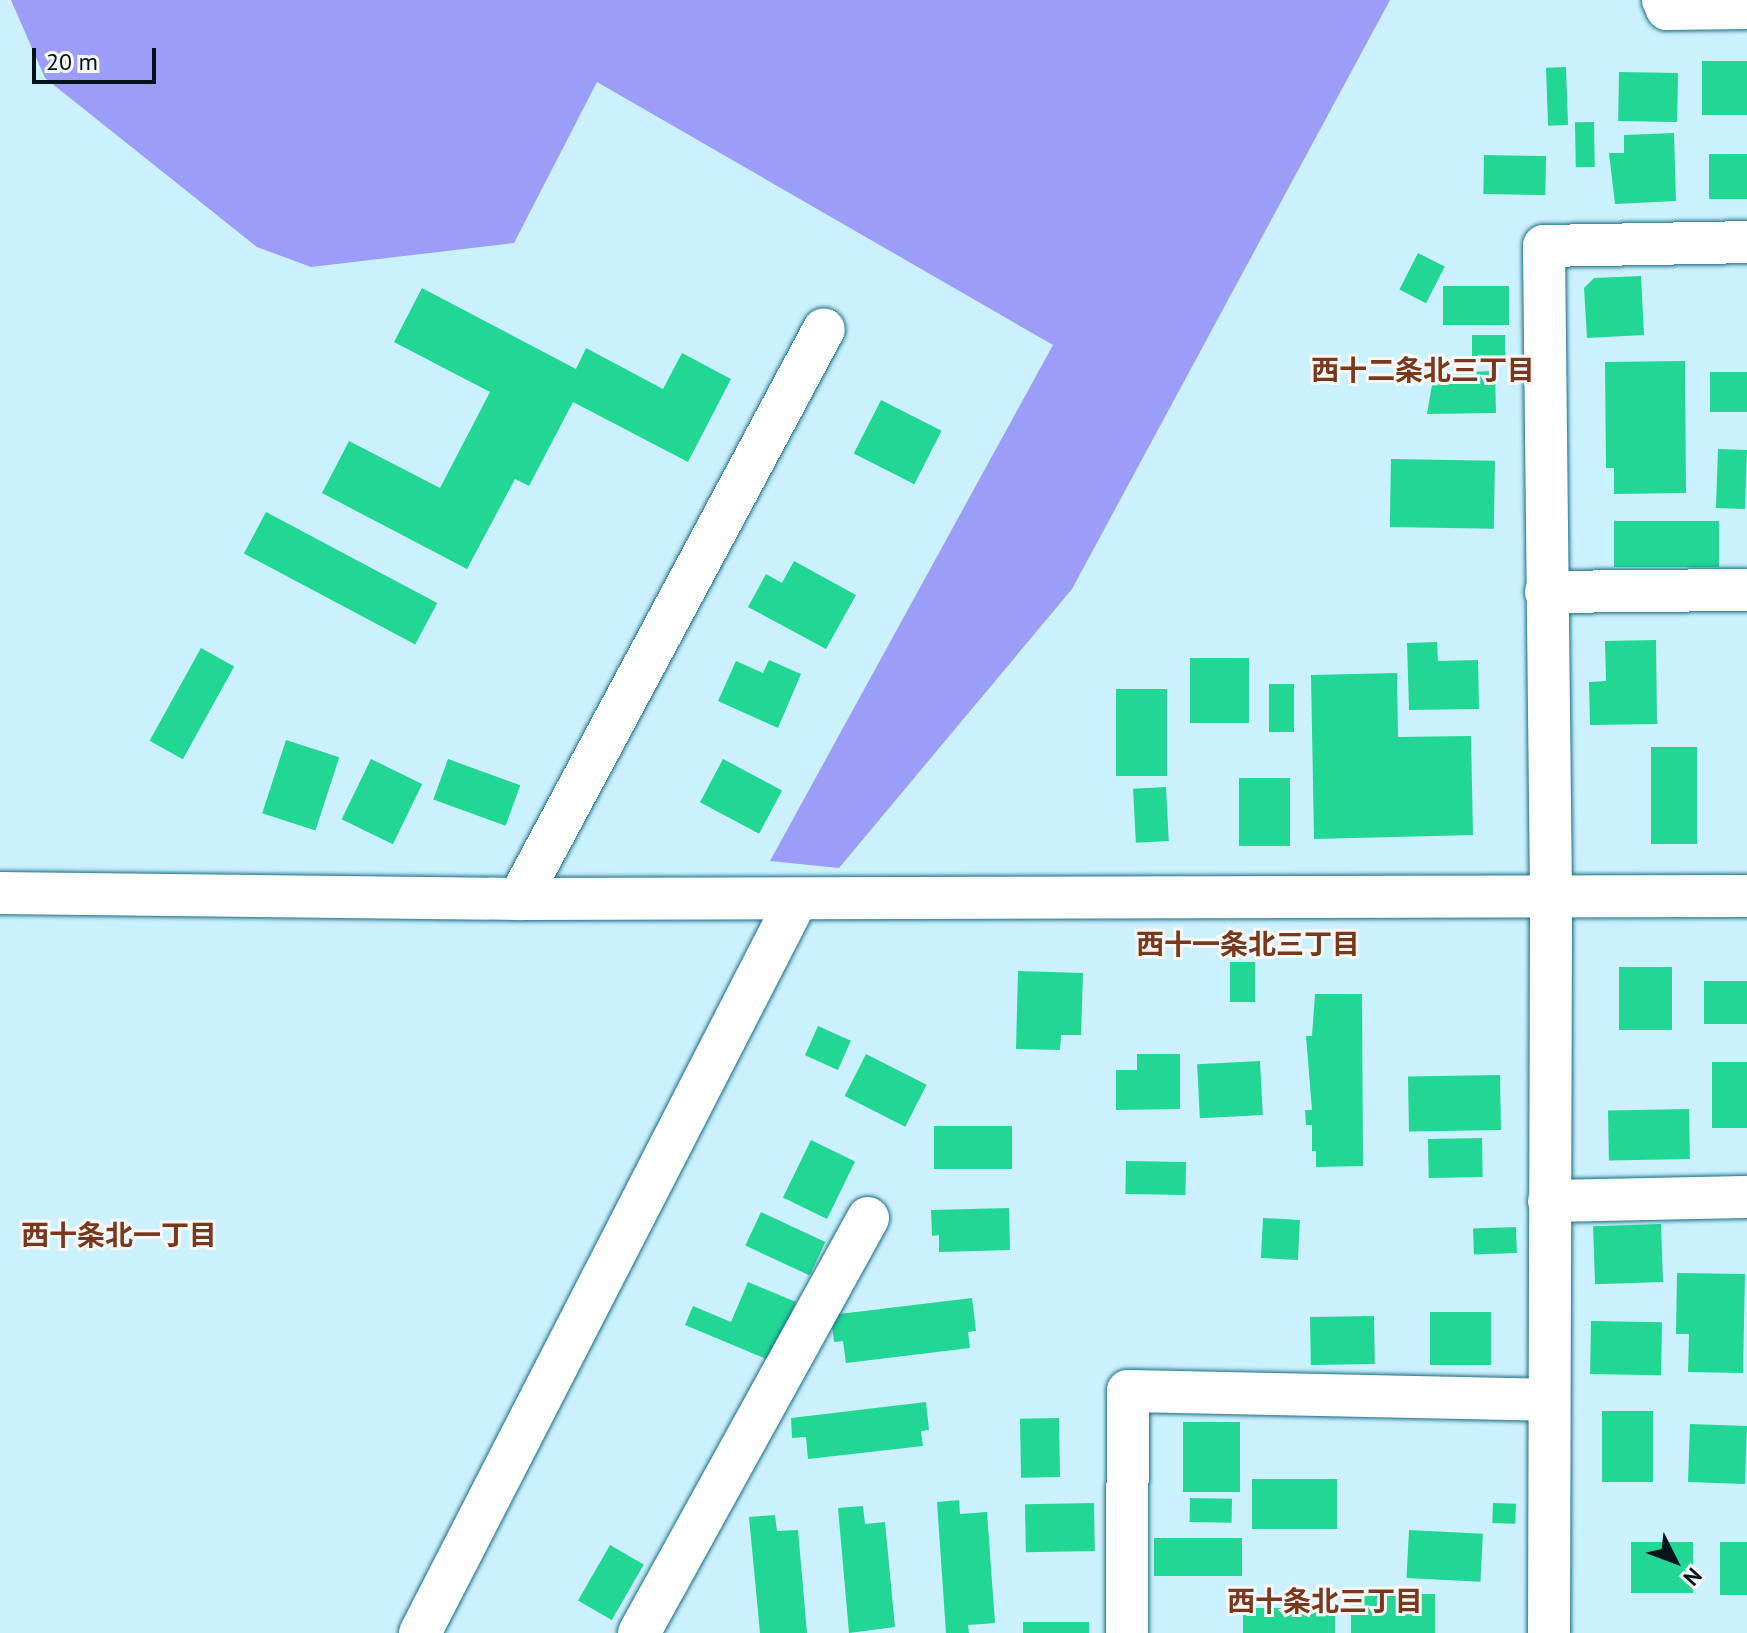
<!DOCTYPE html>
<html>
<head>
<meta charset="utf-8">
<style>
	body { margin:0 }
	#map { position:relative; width:1747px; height:1633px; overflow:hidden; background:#ccf1fe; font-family:"PT Sans","Noto Sans JP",sans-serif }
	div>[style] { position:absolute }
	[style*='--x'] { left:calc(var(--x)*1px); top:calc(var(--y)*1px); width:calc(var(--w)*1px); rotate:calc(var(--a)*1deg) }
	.forest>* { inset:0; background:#9b9df8 }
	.building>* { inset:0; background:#22d694; transform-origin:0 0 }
	.roads { filter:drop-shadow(0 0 2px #186d85) drop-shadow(0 0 2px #186d85) }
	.minor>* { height:42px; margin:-21px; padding:0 21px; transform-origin:21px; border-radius:21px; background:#fff }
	span { translate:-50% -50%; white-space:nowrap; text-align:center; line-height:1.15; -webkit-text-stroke:6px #f7f7f7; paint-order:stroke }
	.neighbourhood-label { font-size:28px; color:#79371c; font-weight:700 }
	.north { position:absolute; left:1635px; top:1521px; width:80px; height:80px; -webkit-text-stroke:6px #f7f7f7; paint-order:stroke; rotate:132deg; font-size:22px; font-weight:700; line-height:32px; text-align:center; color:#01141b }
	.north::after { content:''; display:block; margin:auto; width:28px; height:36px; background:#01141b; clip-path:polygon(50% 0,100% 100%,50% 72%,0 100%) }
	.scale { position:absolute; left:32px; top:48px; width:124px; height:36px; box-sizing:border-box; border:4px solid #01141b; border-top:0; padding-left:10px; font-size:24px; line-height:28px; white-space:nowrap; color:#01141b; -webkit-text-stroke:6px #f7f7f7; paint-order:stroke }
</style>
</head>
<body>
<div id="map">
	<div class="forest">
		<div style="clip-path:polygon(11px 0,1390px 0,1072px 589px,839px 868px,770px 861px,1053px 345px,597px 82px,514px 243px,311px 267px,257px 247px,45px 78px)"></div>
	</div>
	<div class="building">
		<div style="left:1747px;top:61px;width:54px;height:45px;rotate:90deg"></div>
		<div style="left:1566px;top:67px;width:58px;height:20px;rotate:88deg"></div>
		<div style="left:1619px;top:72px;width:59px;height:49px;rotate:1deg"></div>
		<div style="left:1594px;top:122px;width:45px;height:19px;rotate:89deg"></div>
		<div style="clip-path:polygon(1674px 133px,1676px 201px,1615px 204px,1609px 153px,1624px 153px,1624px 135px)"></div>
		<div style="left:1709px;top:154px;width:38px;height:45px"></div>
		<div style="left:1484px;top:155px;width:62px;height:39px;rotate:1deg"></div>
		<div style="left:1418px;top:253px;width:30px;height:41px;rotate:27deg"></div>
		<div style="clip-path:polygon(1641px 276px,1644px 335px,1587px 338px,1584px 288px,1594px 278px)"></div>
		<div style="left:1509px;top:286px;width:39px;height:66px;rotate:90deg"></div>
		<div style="clip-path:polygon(422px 288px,576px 369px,586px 348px,663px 389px,682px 353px,731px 379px,688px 462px,573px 402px,529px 486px,515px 479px,467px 569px,322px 493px,349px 441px,440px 488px,490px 392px,394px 342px)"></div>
		<div style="left:1472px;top:335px;width:33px;height:21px"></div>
		<div style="clip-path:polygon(1685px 361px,1686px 493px,1614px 494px,1614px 468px,1606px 468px,1605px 362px)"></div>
		<div style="clip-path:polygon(1495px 371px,1496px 413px,1427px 414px,1434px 373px)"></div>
		<div style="left:1710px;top:372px;width:37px;height:40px"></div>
		<div style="left:881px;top:400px;width:68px;height:60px;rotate:27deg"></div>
		<div style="left:1718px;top:449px;width:29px;height:59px;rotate:2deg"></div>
		<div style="left:1391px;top:459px;width:104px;height:68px;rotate:1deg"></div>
		<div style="left:266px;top:512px;width:194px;height:47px;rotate:28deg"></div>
		<div style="left:1719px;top:521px;width:46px;height:105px;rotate:90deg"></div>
		<div style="clip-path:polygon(794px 561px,856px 595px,826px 649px,748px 607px,766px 574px,782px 583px)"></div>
		<div style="clip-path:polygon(1656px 640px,1657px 724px,1590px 725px,1589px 682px,1606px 681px,1605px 641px)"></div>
		<div style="clip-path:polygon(1437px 642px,1438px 661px,1478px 660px,1479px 709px,1409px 710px,1407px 643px)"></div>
		<div style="left:201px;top:648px;width:38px;height:106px;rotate:29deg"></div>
		<div style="left:1190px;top:658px;width:59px;height:65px"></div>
		<div style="clip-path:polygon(769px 660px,801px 674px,778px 728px,718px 701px,736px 661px,763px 673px)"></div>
		<div style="clip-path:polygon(1397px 673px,1398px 737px,1471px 736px,1473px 835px,1314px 839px,1311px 675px)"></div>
		<div style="left:1269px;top:684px;width:25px;height:48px"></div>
		<div style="left:1116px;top:689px;width:51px;height:87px"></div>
		<div style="left:286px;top:740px;width:56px;height:77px;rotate:18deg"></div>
		<div style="left:1651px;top:747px;width:46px;height:97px"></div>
		<div style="left:371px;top:759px;width:57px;height:67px;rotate:26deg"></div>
		<div style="left:448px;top:759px;width:77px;height:43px;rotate:20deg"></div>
		<div style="left:723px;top:759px;width:67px;height:49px;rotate:28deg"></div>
		<div style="left:1239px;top:778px;width:51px;height:68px"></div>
		<div style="left:1166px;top:787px;width:54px;height:33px;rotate:87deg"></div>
		<div style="left:1230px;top:962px;width:25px;height:40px"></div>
		<div style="left:1619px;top:967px;width:53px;height:63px"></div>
		<div style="clip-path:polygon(1018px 971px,1083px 973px,1081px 1035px,1061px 1035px,1060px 1050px,1016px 1049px)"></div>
		<div style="left:1704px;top:981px;width:43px;height:43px"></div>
		<div style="clip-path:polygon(1315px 994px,1362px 994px,1363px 1166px,1316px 1167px,1316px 1151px,1312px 1151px,1312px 1125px,1306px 1125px,1305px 1110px,1312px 1110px,1306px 1036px,1312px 1036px)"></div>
		<div style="left:818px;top:1026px;width:36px;height:32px;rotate:24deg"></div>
		<div style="left:866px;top:1054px;width:68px;height:47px;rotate:27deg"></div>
		<div style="clip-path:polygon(1137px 1054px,1180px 1054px,1180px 1109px,1116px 1110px,1116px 1070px,1137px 1070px)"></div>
		<div style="left:1260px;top:1061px;width:54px;height:63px;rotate:87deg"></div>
		<div style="left:1712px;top:1062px;width:35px;height:66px"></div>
		<div style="left:1500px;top:1075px;width:55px;height:92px;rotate:89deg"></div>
		<div style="left:1689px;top:1109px;width:50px;height:81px;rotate:89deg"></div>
		<div style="left:1012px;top:1126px;width:43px;height:78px;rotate:90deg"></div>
		<div style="left:1482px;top:1138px;width:39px;height:54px;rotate:89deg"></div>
		<div style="left:811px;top:1140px;width:49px;height:64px;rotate:26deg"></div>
		<div style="left:1126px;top:1161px;width:60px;height:33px;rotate:1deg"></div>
		<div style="clip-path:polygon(1009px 1208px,1010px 1250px,939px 1252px,939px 1235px,932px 1236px,931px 1210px)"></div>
		<div style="left:761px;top:1212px;width:71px;height:37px;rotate:25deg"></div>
		<div style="left:1263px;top:1218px;width:37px;height:40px;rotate:3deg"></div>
		<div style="left:1661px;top:1224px;width:58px;height:68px;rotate:88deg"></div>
		<div style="left:1516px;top:1227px;width:26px;height:43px;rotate:88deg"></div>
		<div style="clip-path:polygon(1677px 1273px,1745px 1274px,1743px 1373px,1688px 1372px,1689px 1334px,1676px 1334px)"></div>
		<div style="clip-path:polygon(748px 1282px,796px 1302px,771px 1361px,685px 1325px,693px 1306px,731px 1322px)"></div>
		<div style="clip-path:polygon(972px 1298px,976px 1331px,968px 1332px,970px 1348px,846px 1363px,843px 1341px,834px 1342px,831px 1315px)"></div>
		<div style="left:1430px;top:1312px;width:61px;height:53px"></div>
		<div style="left:1374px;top:1316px;width:48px;height:64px;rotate:89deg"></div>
		<div style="left:1591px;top:1321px;width:71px;height:53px;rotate:1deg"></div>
		<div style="clip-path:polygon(926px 1402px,929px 1430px,921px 1431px,923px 1446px,808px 1459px,806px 1437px,792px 1438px,791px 1418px)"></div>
		<div style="left:1602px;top:1411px;width:51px;height:71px"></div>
		<div style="left:1059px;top:1418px;width:59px;height:39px;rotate:89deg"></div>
		<div style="left:1183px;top:1422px;width:57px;height:70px"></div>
		<div style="left:1690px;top:1424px;width:57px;height:58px;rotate:2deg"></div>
		<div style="left:1252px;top:1479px;width:85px;height:50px"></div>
		<div style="left:1190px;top:1498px;width:42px;height:24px;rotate:1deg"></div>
		<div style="clip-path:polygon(959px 1500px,960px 1514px,987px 1512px,995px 1623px,968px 1625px,969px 1633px,946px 1633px,937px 1502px)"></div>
		<div style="left:1094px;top:1503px;width:48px;height:69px;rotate:89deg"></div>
		<div style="left:1493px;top:1503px;width:23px;height:20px;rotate:2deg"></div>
		<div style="clip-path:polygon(863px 1506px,865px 1524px,885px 1522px,895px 1627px,849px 1633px,838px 1508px)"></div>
		<div style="clip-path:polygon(775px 1515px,777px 1531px,798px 1530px,807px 1633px,760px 1633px,749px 1517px)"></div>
		<div style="left:1409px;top:1530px;width:74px;height:48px;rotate:3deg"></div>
		<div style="left:1242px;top:1538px;width:38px;height:88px;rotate:90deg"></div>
		<div style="left:1631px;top:1542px;width:62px;height:51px"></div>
		<div style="left:1720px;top:1542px;width:27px;height:53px"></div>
		<div style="left:610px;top:1545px;width:39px;height:64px;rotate:30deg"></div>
		<div style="left:1351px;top:1594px;width:84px;height:39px"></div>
		<div style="left:1243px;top:1608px;width:92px;height:25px"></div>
		<div style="left:1089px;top:1622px;width:11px;height:66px;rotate:90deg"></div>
	</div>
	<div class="roads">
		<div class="minor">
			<div style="--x:1663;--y:0;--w:10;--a:66"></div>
			<div style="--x:1667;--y:9;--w:80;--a:-0.7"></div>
			<div style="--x:1546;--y:592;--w:201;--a:-0.6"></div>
			<div style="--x:0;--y:893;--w:519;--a:0.66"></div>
			<div style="--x:519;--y:899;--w:1228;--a:-0.14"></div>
			<div style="--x:519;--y:899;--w:646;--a:-61.85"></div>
			<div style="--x:1549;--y:1201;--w:198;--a:-1.2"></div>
			<div style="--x:420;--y:1633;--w:825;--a:-62.81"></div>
			<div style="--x:639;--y:1633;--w:474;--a:-61.1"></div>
			<div style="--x:1127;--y:1633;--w:242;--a:-89.8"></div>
			<div style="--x:1128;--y:1391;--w:420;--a:1.2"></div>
			<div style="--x:1549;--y:1633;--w:738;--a:-89.84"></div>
			<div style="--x:1551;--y:895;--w:649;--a:-90.62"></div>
			<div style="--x:1544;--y:246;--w:203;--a:-1.1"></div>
		</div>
	</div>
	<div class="neighbourhood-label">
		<span style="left:1423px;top:370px">西十二条北三丁目</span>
		<span style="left:1248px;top:944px">西十一条北三丁目</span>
		<span style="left:119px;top:1235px">西十条北一丁目</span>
		<span style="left:1325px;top:1601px">西十条北三丁目</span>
	</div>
	<div class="north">N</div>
	<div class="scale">20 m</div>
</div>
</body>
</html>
